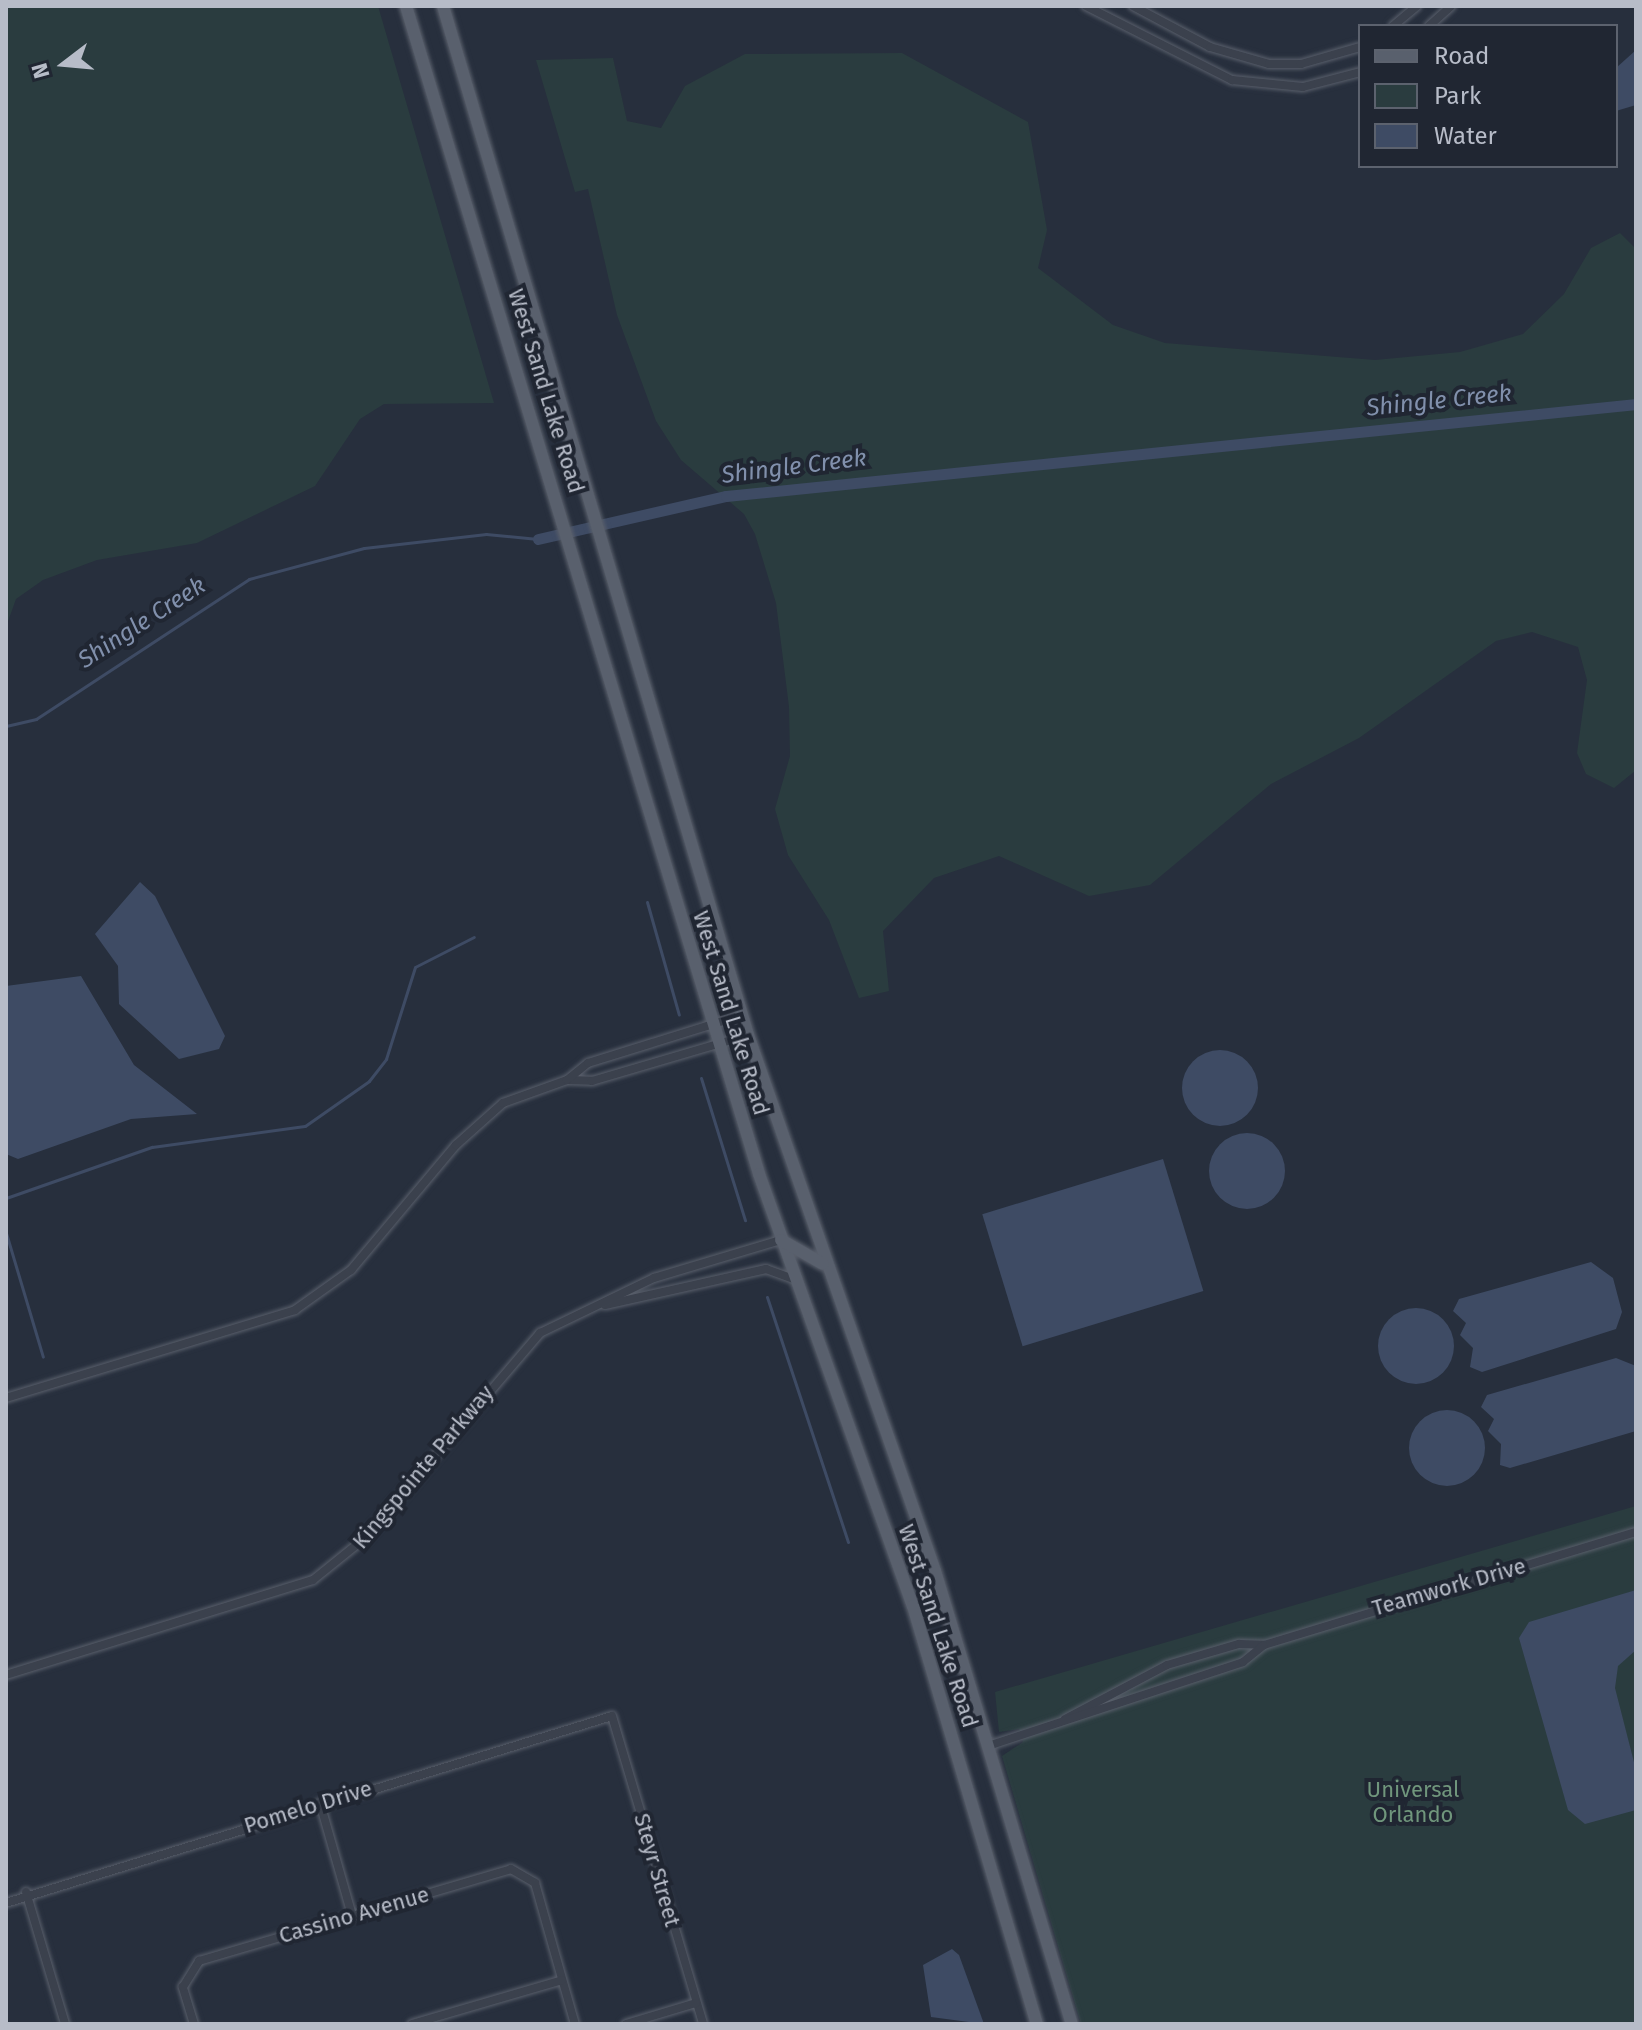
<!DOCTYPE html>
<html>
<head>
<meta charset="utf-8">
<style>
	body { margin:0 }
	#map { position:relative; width:1642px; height:2030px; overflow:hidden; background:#272f3d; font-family:"Fira Sans",sans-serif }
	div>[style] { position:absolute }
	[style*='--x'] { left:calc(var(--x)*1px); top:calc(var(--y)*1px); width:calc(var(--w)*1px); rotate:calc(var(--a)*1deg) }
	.green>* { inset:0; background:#2a3c3f }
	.water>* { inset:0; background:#3e4b64; transform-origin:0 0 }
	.round { border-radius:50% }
	.stream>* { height:3px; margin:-1.5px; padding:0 1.5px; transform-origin:1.5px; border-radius:1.5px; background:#3e4b64 }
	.canal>* { height:11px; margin:-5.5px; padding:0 5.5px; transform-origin:5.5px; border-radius:5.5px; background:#3e4b64 }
	.roads { filter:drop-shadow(0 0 2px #595f6b) drop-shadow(0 0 2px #595f6b) }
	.street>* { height:8px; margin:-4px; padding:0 4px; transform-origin:4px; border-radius:4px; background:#3b414d }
	.primary>* { height:12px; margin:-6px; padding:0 6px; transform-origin:6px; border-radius:6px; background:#59606d }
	span { translate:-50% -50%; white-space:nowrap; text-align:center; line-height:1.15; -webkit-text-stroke:8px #202632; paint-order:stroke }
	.street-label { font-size:22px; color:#b7bcc8 }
	.park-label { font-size:22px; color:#70967c }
	.water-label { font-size:24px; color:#8190ac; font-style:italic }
	.frame { position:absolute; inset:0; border:8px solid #b7bcc8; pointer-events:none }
	.legend { position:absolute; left:1358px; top:24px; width:260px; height:144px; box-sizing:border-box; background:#202632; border:2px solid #5c626e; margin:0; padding:10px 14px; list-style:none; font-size:24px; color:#b7bcc8 }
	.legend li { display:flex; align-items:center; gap:16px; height:40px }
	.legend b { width:40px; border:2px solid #5c626e }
	.north { position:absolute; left:24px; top:24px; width:80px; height:80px; -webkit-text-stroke:6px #202632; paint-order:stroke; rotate:254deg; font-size:22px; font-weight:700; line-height:32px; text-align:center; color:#b7bcc8 }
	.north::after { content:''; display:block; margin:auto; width:28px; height:36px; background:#b7bcc8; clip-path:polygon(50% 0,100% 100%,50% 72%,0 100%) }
</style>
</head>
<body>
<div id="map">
	<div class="green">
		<div style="clip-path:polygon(6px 6px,378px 6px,494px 403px,384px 404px,360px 419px,315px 486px,197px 543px,97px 560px,43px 580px,16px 599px,6px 627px)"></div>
		<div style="clip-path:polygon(902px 53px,1028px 122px,1047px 230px,1038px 268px,1113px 325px,1165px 343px,1375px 360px,1460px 352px,1523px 334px,1564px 294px,1591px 248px,1620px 233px,1636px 249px,1635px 771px,1614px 788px,1586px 774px,1577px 753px,1587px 680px,1578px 647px,1532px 632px,1496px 641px,1359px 738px,1271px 784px,1150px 885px,1089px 896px,999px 856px,934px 878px,883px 931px,889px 991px,859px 998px,829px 920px,788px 855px,775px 809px,790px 756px,789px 707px,776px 603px,755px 534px,744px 514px,681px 460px,656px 421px,617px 315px,588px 189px,575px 192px,536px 60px,613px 58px,627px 121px,661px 128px,685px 86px,745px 54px)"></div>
		<div style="clip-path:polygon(1636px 1506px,1636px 2024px,1081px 2024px,1002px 1756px,1023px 1742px,1019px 1729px,999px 1732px,995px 1692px)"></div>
	</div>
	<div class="water">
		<div style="clip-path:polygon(1636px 50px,1636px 105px,1616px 111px,1616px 68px)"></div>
		<div style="clip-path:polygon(140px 882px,155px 896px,225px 1036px,219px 1049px,179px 1059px,119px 1004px,118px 966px,95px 934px)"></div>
		<div style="clip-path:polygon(81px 976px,134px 1065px,197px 1114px,131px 1119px,18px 1159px,6px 1154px,6px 986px)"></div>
		<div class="round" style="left:1182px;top:1050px;width:76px;height:76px"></div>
		<div class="round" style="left:1209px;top:1133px;width:76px;height:76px"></div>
		<div style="left:1163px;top:1159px;width:138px;height:189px;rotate:73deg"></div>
		<div style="clip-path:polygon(1591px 1262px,1613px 1278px,1622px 1312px,1616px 1329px,1482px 1372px,1470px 1367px,1473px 1348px,1460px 1335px,1466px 1323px,1453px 1311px,1459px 1299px)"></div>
		<div class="round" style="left:1378px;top:1308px;width:76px;height:76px"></div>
		<div style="clip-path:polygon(1616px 1358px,1636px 1366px,1636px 1431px,1510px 1468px,1500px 1465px,1501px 1444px,1488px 1431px,1494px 1419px,1481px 1407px,1487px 1395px)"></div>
		<div class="round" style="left:1409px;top:1410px;width:76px;height:76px"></div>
		<div style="clip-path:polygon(1636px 1590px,1636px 1650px,1618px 1666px,1615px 1688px,1636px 1770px,1636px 1810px,1585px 1824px,1568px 1810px,1519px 1638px,1529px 1622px)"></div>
		<div style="clip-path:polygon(952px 1949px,959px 1955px,984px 2024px,931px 2017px,923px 1965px)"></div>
	</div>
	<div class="stream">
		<div style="--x:6;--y:726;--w:31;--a:-13"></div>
		<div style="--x:36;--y:719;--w:255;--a:-33.3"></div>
		<div style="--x:249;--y:579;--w:119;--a:-15.1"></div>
		<div style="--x:364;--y:548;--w:123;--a:-6.5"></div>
		<div style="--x:486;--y:534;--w:52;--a:5.5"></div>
		<div style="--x:647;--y:902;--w:117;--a:74.2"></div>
		<div style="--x:701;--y:1078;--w:149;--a:72.8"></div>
		<div style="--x:6;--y:1198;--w:155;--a:-19.3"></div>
		<div style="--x:152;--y:1147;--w:154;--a:-7.8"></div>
		<div style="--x:305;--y:1126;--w:78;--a:-35.1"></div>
		<div style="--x:369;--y:1081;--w:28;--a:-52"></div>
		<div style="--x:386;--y:1059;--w:96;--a:-72.5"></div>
		<div style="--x:415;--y:967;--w:66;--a:-27"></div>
		<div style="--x:6;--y:1233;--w:129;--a:73.4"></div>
		<div style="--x:767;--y:1297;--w:258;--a:71.7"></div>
	</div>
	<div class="canal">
		<div style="--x:538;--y:539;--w:193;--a:-12.9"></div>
		<div style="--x:726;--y:496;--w:915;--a:-5.77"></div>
	</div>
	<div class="roads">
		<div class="street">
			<div style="--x:1086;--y:6;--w:164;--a:26.9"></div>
			<div style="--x:1232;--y:80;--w:71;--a:5.6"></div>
			<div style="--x:1303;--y:87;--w:59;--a:-14.7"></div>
			<div style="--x:1133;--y:6;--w:87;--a:28"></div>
			<div style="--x:1210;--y:47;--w:61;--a:16.1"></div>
			<div style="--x:1269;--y:64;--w:32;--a:0"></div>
			<div style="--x:1301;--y:64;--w:61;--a:-16.1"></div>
			<div style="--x:1393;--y:26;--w:31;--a:-40"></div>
			<div style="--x:1429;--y:26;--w:30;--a:-42"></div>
			<div style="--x:568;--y:1080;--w:24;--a:2"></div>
			<div style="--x:592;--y:1081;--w:163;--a:-16.4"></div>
			<div style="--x:605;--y:1305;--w:165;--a:-12.6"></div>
			<div style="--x:766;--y:1269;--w:30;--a:20"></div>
			<div style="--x:6;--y:1398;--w:302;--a:-16.9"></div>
			<div style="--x:295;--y:1310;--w:69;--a:-35.5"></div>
			<div style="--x:351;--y:1270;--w:163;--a:-50"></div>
			<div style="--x:456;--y:1145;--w:63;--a:-41.8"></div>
			<div style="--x:503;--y:1103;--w:68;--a:-19.8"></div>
			<div style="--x:567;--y:1080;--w:27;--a:-39"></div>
			<div style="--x:588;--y:1063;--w:161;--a:-17.3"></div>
			<div style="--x:6;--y:1675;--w:321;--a:-17.2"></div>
			<div style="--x:313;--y:1580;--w:67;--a:-38.9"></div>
			<div style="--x:365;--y:1538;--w:270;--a:-49.5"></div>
			<div style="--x:540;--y:1333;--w:127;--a:-25.8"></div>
			<div style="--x:654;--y:1278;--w:133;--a:-16.7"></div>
			<div style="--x:1065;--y:1719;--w:115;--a:-27.9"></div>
			<div style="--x:1167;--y:1665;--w:75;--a:-16.3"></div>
			<div style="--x:1239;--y:1644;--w:25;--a:2"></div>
			<div style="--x:1264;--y:1645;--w:389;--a:-16.9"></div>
			<div style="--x:991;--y:1745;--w:265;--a:-18.2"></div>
			<div style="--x:1243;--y:1662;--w:26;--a:-39"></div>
			<div style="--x:320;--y:1803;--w:116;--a:74.1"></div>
			<div style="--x:26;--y:1892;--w:138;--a:73.5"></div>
			<div style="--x:6;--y:1903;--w:634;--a:-17.15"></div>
			<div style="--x:612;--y:1716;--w:321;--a:73.5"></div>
			<div style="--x:194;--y:2024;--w:39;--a:-107"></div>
			<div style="--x:183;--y:1987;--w:31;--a:-58"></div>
			<div style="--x:199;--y:1961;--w:325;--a:-16.4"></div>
			<div style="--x:511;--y:1869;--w:28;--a:30"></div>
			<div style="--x:535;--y:1883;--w:147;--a:74.2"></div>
			<div style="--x:412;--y:2024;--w:156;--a:-16.3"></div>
			<div style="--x:626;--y:2024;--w:73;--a:-16.7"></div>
		</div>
		<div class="primary">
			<div style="--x:406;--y:6;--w:1220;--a:73.18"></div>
			<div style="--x:759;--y:1174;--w:459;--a:70.4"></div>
			<div style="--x:913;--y:1606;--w:436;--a:73.5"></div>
			<div style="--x:443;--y:6;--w:1073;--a:73.49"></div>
			<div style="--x:748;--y:1035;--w:568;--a:70.77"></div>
			<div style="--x:935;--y:1571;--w:473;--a:73.2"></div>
			<div style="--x:781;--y:1240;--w:48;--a:29.7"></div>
		</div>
	</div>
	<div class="street-label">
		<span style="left:546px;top:391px;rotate:73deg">West Sand Lake Road</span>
		<span style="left:731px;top:1013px;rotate:73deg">West Sand Lake Road</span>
		<span style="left:423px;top:1467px;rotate:-50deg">Kingspointe Parkway</span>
		<span style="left:1449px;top:1587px;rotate:-16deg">Teamwork Drive</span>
		<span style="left:938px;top:1626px;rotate:72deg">West Sand Lake Road</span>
		<span style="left:308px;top:1807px;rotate:-17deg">Pomelo Drive</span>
		<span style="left:657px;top:1870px;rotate:74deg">Steyr Street</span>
		<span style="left:354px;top:1915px;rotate:-16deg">Cassino Avenue</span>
	</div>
	<div class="park-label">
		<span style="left:1413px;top:1802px">Universal<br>Orlando</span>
	</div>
	<div class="water-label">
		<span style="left:1439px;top:401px;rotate:-6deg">Shingle Creek</span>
		<span style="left:794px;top:467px;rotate:-7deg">Shingle Creek</span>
		<span style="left:142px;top:623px;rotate:-33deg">Shingle Creek</span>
	</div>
	<div class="frame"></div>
	<ul class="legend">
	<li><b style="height:10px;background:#59606d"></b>Road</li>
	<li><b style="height:22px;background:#2a3c3f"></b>Park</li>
	<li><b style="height:22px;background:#3e4b64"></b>Water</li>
	</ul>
	<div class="north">N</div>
</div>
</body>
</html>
